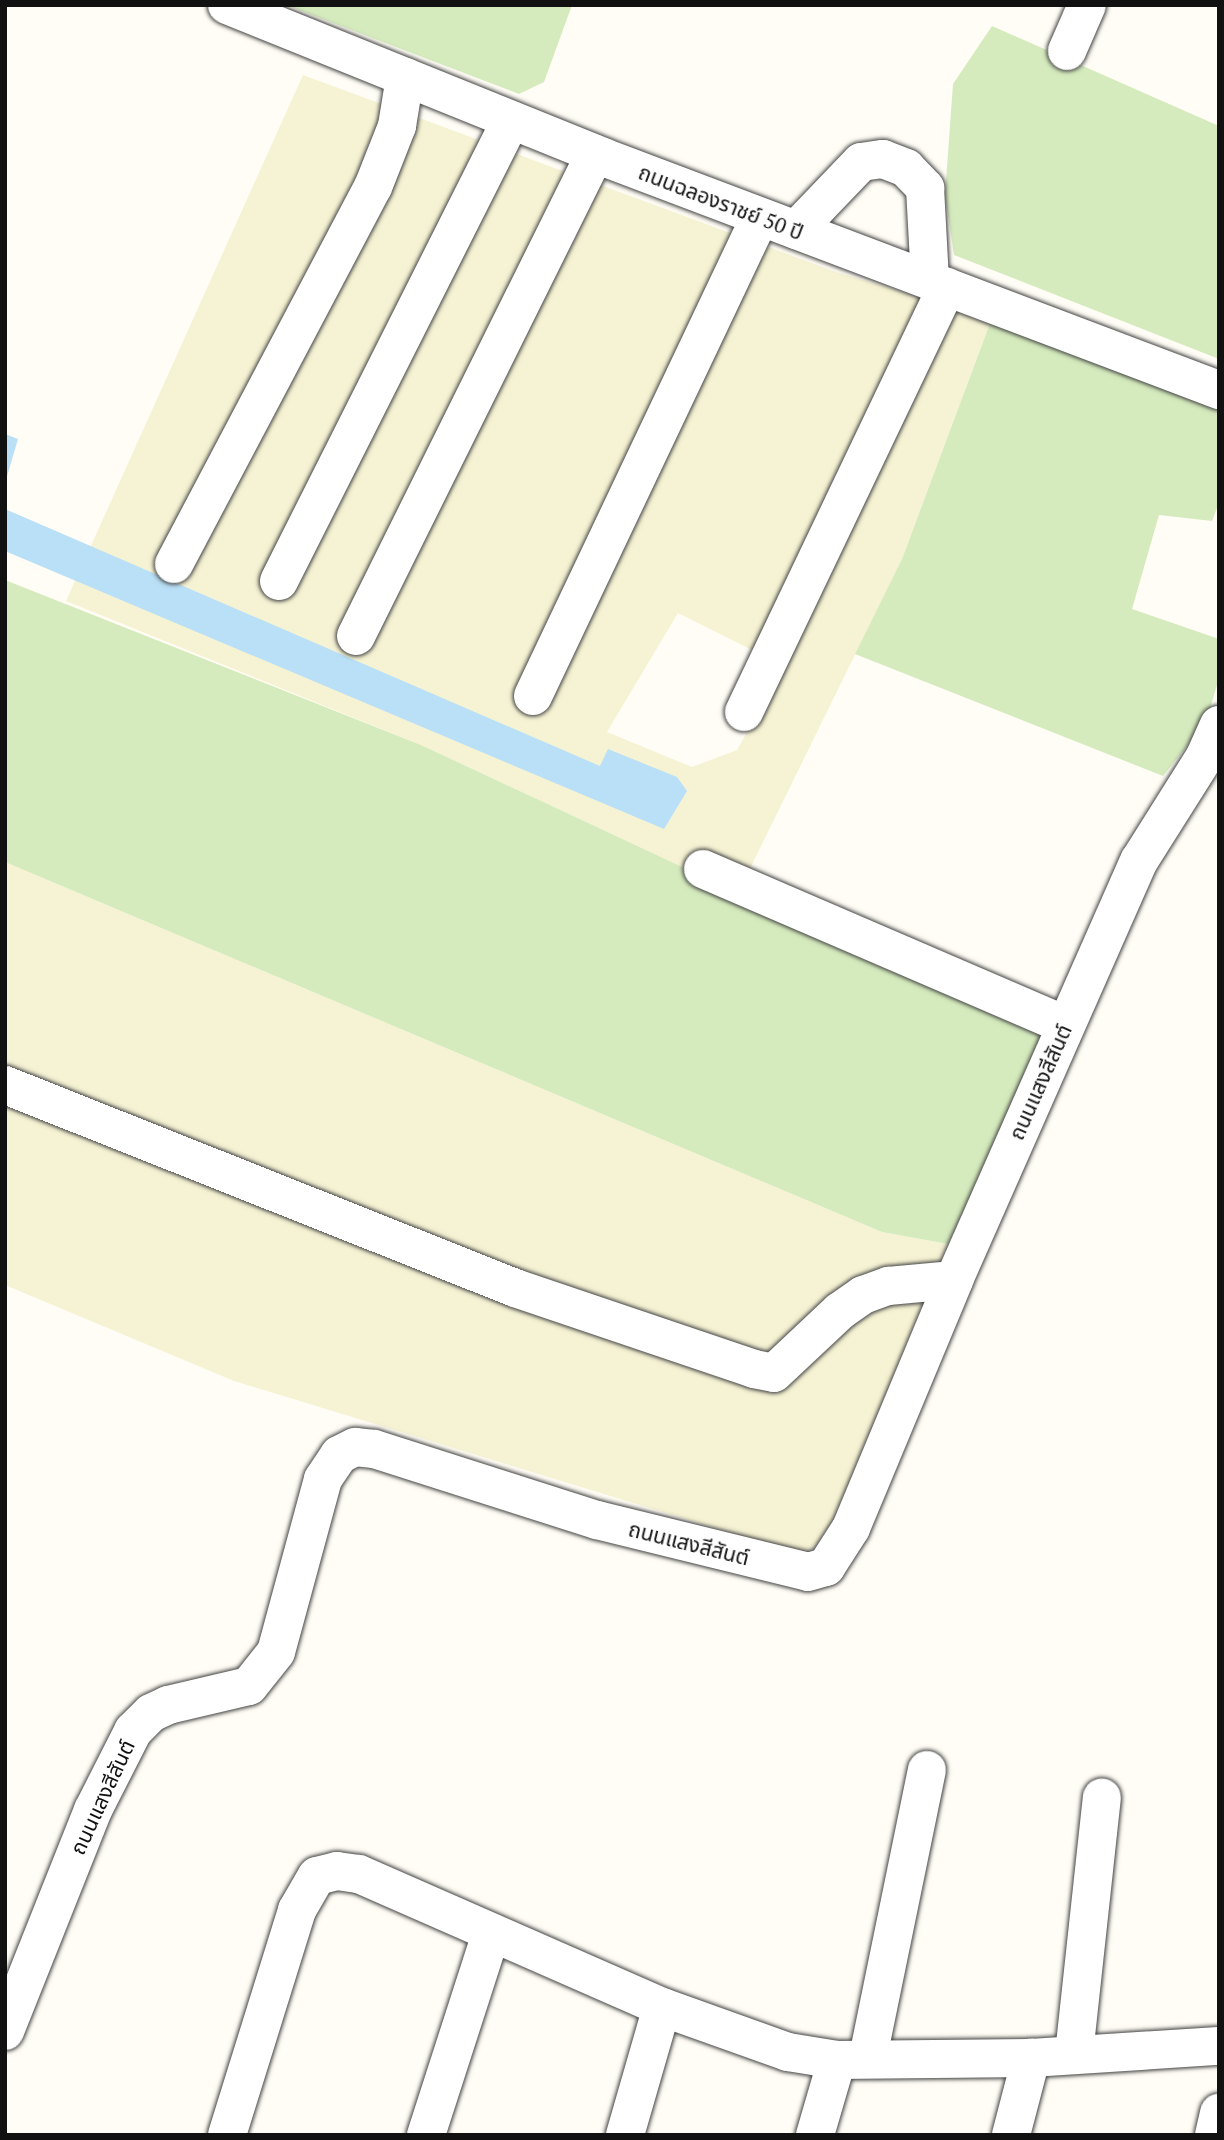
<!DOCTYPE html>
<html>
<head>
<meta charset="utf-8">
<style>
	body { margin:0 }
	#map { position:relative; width:1224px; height:2140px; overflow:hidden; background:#fffdf5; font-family:"PT Serif","Noto Sans Thai",serif }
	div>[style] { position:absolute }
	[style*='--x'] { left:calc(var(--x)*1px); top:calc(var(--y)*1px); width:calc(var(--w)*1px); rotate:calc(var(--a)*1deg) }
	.farmland>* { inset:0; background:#f6f3d4 }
	.green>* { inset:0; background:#d5ebbd }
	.water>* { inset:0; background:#b9e0f7 }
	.roads { filter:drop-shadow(0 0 2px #444) drop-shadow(0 0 2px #444) }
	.minor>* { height:38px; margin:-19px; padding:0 19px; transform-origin:19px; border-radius:19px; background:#fff }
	span { translate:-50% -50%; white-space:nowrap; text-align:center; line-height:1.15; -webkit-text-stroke:7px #fff; paint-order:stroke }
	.street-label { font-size:21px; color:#111 }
	.frame { position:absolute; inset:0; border:7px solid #111; pointer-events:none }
</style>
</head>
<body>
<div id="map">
	<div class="farmland">
		<div style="clip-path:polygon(evenodd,303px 75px,836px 272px,992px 318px,902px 559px,738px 893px,421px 745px,66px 601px,303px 75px,678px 613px,784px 666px,737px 750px,692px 767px,607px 732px,678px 613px)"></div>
		<div style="clip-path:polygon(5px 862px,882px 1232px,948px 1244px,823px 1545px,797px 1553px,234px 1381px,5px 1285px)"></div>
	</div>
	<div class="green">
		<div style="clip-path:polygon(286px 5px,572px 5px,544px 82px,519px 94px)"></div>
		<div style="clip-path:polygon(992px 26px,1219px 126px,1219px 359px,954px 255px,945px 195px,953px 84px)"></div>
		<div style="clip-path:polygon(992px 318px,1219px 408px,1219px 503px,1212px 521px,1159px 515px,1132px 609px,1219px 639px,1219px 678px,1206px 722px,1163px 776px,855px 654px,902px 559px)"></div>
		<div style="clip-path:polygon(5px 580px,421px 745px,738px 893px,1051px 1027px,948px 1244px,882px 1232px,5px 862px)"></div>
	</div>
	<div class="water">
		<div style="clip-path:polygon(5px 434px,18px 439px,5px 483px)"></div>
		<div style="clip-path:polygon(5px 509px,600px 766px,608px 749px,677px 777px,687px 791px,664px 829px,5px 551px)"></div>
	</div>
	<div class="roads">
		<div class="minor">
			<div style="--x:227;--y:5;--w:406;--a:22"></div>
			<div style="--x:603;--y:157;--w:659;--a:20.72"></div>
			<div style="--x:1067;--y:51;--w:50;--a:-66.5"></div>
			<div style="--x:796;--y:230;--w:94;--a:-46.3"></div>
			<div style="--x:861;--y:162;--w:22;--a:-8"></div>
			<div style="--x:883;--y:159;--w:25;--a:21"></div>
			<div style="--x:906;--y:168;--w:28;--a:46"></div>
			<div style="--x:925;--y:188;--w:92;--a:86.9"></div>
			<div style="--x:174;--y:564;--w:426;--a:-62.2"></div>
			<div style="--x:373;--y:187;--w:66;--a:-68.5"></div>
			<div style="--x:397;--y:126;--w:50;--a:-80.7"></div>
			<div style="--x:279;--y:581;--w:516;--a:-63.29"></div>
			<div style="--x:356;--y:636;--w:538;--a:-63.63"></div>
			<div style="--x:533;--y:696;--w:530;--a:-64.64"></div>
			<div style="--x:744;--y:712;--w:471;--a:-64.5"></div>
			<div style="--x:703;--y:869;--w:395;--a:23.3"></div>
			<div style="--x:5;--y:1085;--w:549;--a:21.7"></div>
			<div style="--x:515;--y:1288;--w:252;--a:18.7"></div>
			<div style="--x:754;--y:1369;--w:20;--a:11"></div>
			<div style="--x:774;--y:1373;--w:91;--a:-43.2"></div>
			<div style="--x:840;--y:1311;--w:28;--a:-35"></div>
			<div style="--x:863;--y:1295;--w:27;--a:-20"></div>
			<div style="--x:888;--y:1286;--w:66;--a:-5.2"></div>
			<div style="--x:5;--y:2031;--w:238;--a:-68.3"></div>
			<div style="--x:93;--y:1810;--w:89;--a:-63.1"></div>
			<div style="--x:133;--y:1731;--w:25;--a:-45"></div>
			<div style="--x:151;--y:1713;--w:19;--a:-25"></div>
			<div style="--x:168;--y:1705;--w:83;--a:-13.2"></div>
			<div style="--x:249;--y:1686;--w:43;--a:-51.5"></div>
			<div style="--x:276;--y:1652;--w:179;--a:-74.8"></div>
			<div style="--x:323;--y:1479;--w:29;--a:-56"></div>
			<div style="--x:339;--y:1455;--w:18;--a:-27"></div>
			<div style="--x:355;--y:1447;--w:19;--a:6"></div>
			<div style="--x:374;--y:1449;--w:234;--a:17.7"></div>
			<div style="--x:597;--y:1520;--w:217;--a:13.8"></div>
			<div style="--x:808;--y:1572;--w:19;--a:-16"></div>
			<div style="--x:826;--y:1567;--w:46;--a:-57.3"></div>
			<div style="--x:851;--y:1528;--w:269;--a:-67.4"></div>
			<div style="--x:954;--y:1280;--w:458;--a:-66.2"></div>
			<div style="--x:1139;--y:861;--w:124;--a:-57.8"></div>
			<div style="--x:1205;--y:756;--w:34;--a:-66"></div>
			<div style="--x:1074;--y:2054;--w:258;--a:-83.8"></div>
			<div style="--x:868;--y:2057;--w:293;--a:-78.4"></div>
			<div style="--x:227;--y:2135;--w:236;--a:-72.7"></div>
			<div style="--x:297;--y:1910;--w:39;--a:-60"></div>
			<div style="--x:317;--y:1876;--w:21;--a:-14"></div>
			<div style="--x:337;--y:1871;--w:22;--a:8"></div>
			<div style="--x:359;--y:1874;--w:331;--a:23.7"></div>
			<div style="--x:662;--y:2007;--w:134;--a:19.7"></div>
			<div style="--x:788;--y:2052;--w:50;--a:9.3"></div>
			<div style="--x:837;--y:2060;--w:194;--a:-0.6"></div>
			<div style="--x:1031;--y:2058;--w:188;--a:-3.7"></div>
			<div style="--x:426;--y:2135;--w:211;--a:-72.1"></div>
			<div style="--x:625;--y:2135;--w:133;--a:-73.9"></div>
			<div style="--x:815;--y:2135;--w:78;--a:-73.7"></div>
			<div style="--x:1011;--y:2135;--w:80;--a:-75.4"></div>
			<div style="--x:1214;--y:2135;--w:23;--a:-77"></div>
		</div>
	</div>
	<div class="street-label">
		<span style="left:721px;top:202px;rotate:21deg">ถนนฉลองราชย์ 50 ปี</span>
		<span style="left:1040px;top:1082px;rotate:-66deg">ถนนแสงสีสันต์</span>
		<span style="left:689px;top:1543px;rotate:14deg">ถนนแสงสีสันต์</span>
		<span style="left:102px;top:1797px;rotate:-65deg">ถนนแสงสีสันต์</span>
	</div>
	<div class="frame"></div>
</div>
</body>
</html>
